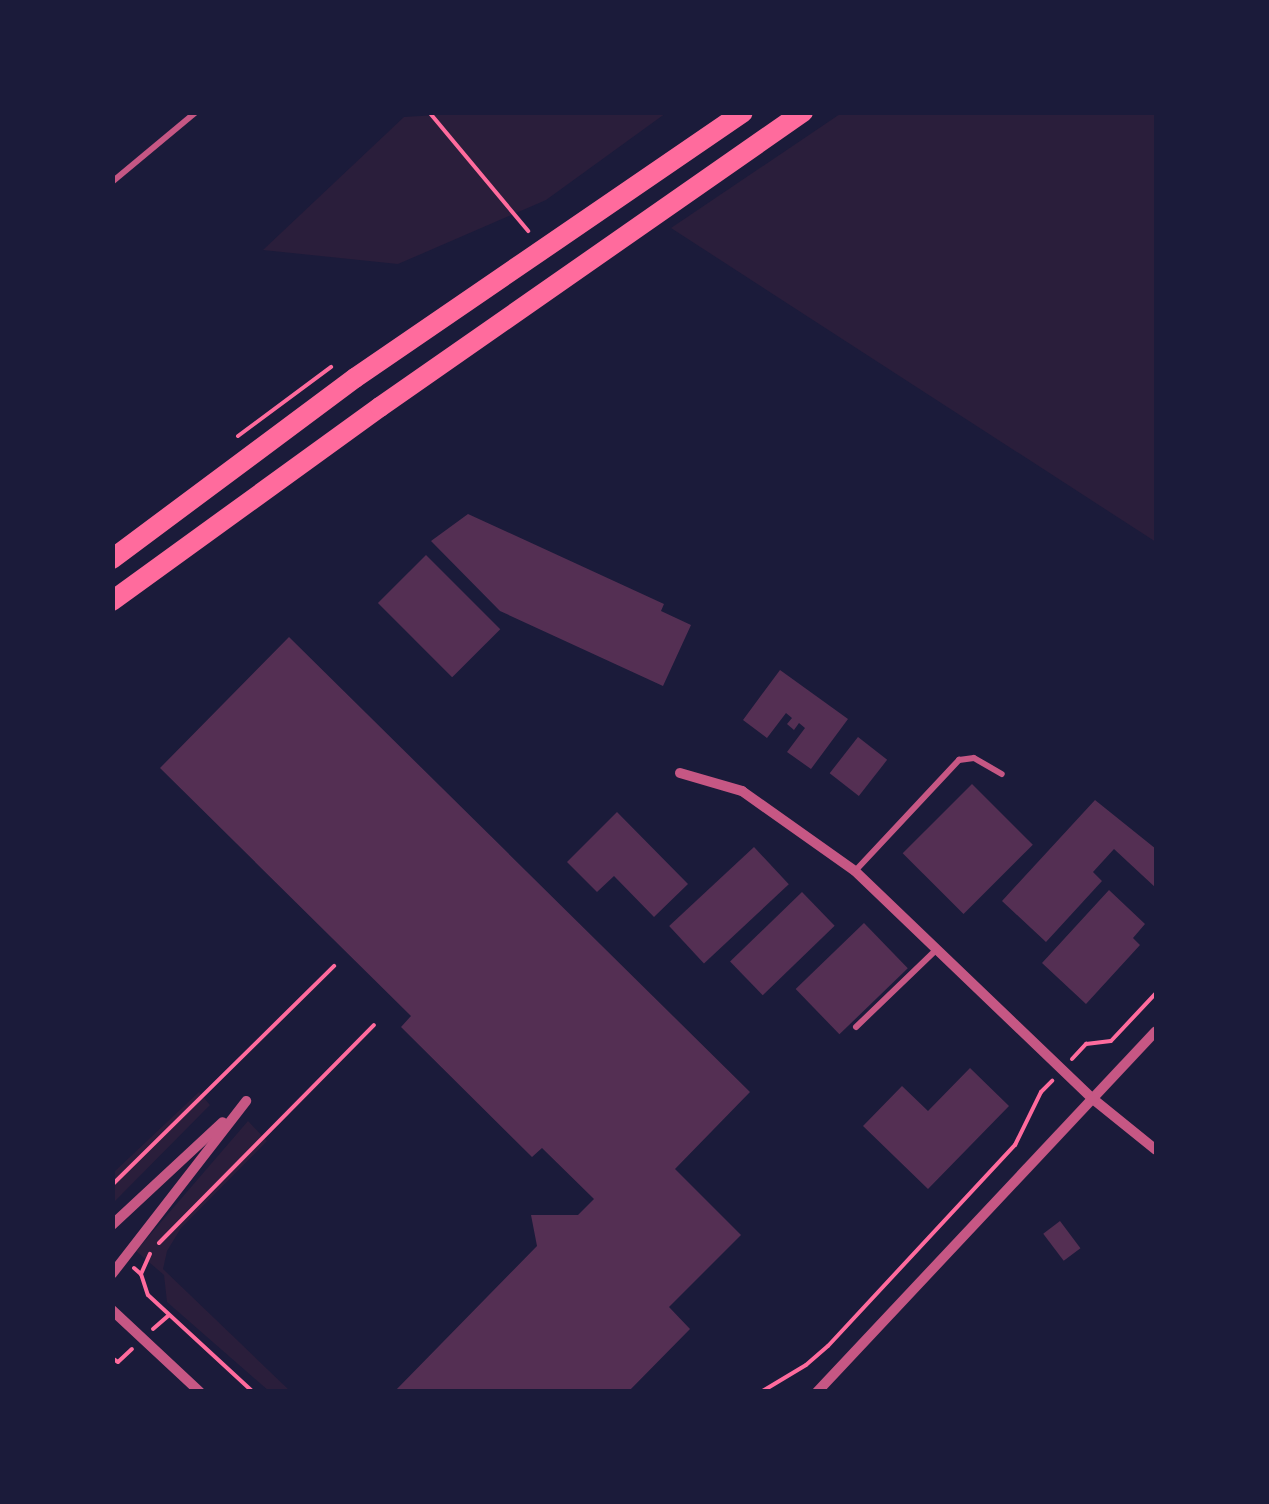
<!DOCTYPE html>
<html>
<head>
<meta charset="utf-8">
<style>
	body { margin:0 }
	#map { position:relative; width:1269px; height:1504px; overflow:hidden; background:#1b1b3a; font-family:"Source Sans 3",sans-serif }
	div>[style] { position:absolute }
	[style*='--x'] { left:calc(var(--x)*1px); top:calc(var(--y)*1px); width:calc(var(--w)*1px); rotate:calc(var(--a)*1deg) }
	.green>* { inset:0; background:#2a1e3b }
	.building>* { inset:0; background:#542f53; transform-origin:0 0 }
	.path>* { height:4px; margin:-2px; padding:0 2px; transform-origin:2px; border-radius:2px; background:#ff6b9d }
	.service>* { height:6px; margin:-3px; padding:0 3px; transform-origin:3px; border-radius:3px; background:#c65784 }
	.minor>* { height:10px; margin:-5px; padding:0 5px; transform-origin:5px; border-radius:5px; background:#c65784 }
	.trunk>* { height:20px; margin:-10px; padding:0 10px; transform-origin:10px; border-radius:10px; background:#ff6b9d }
	span { translate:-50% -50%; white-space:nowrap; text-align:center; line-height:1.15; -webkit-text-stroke:9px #1b1b3a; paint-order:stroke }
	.frame { position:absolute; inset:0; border:115px solid #1b1b3a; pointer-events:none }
</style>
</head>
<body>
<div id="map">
	<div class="green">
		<div style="clip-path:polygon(487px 112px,666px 113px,546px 200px,398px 264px,263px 250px,404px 117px)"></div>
		<div style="clip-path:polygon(843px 112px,1156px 113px,1156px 542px,671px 228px)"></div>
		<div style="clip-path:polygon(199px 1092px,210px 1105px,113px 1203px,113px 1173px)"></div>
		<div style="clip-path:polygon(248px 1121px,267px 1141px,181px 1228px,167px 1251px,163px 1269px,290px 1391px,269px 1391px,167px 1302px,164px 1275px,136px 1251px)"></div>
	</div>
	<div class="building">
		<div style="clip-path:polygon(468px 514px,664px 604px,661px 611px,691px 625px,663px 686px,500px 611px,431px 541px)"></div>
		<div style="left:426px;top:555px;width:105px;height:68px;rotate:45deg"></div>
		<div style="clip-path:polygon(289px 637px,750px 1092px,675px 1169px,741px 1235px,669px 1307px,690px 1329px,628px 1392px,394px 1392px,537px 1246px,531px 1215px,578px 1215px,594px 1199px,542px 1148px,532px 1157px,401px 1027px,411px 1016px,160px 768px)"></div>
		<div style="clip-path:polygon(780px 670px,848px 719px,811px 769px,787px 752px,805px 728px,799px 723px,794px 730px,787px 724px,792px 718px,786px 713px,767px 738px,743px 720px)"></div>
		<div style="left:858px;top:737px;width:37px;height:46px;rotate:38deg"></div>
		<div style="left:972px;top:784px;width:86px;height:98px;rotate:45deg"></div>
		<div style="clip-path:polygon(1095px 800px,1156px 849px,1156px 888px,1114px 849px,1093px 872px,1102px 881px,1046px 942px,1002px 901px)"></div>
		<div style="clip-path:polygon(617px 812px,688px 884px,654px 917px,614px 876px,597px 892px,567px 862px)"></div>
		<div style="left:754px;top:847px;width:51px;height:116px;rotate:47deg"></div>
		<div style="clip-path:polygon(1109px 890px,1145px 924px,1133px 938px,1140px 945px,1086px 1004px,1042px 963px)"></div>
		<div style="left:802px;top:892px;width:47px;height:100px;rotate:46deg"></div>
		<div style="left:864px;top:923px;width:63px;height:95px;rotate:46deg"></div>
		<div style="clip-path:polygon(970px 1068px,1009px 1106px,928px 1189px,863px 1126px,902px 1086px,928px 1111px)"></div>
		<div style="left:1060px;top:1221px;width:34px;height:21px;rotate:53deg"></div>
	</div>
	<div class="path">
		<div style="--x:429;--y:112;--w:155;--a:50.2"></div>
		<div style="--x:238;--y:436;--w:116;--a:-36.6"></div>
		<div style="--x:1072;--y:1059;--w:21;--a:-47"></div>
		<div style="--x:1086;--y:1044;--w:25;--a:-7"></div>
		<div style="--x:1111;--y:1041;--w:66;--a:-46.8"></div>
		<div style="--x:112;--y:1185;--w:312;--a:-44.6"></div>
		<div style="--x:159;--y:1243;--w:306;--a:-45.4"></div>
		<div style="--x:134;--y:1268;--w:9;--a:41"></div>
		<div style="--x:141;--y:1274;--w:22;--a:-66"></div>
		<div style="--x:141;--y:1274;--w:22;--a:72"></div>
		<div style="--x:148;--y:1295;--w:143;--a:42.7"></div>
		<div style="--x:153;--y:1329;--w:20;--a:-41"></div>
		<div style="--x:112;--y:1358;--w:7;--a:34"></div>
		<div style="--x:118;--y:1362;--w:19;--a:-43"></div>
		<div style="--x:761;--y:1392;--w:52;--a:-31"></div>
		<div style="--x:806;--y:1365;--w:29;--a:-41"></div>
		<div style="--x:828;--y:1346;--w:275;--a:-47.1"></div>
		<div style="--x:1015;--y:1145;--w:59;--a:-63.9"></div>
		<div style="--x:1041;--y:1092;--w:16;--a:-45"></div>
	</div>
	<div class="service">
		<div style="--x:112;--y:182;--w:109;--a:-39.8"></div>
		<div style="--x:856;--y:870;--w:151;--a:-46.9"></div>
		<div style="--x:959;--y:760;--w:15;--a:-8"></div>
		<div style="--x:974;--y:758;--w:32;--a:30"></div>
		<div style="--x:856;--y:1027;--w:111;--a:-43.9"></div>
	</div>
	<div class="minor">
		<div style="--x:680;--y:773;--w:65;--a:16.2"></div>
		<div style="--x:742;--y:791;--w:138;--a:35.3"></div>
		<div style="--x:855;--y:871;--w:330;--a:43.8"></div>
		<div style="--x:1093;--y:1099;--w:81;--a:39"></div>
		<div style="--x:112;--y:1225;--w:151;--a:-42.9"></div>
		<div style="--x:112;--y:1274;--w:219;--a:-52.2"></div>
		<div style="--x:112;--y:1310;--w:120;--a:43"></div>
		<div style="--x:817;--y:1392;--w:495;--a:-46.8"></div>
	</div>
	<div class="trunk">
		<div style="--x:112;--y:559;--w:303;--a:-36.7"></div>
		<div style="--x:355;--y:378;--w:470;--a:-34.4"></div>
		<div style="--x:112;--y:601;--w:331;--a:-35.9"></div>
		<div style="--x:380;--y:407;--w:516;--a:-34.89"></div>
	</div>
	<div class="frame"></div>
</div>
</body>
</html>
